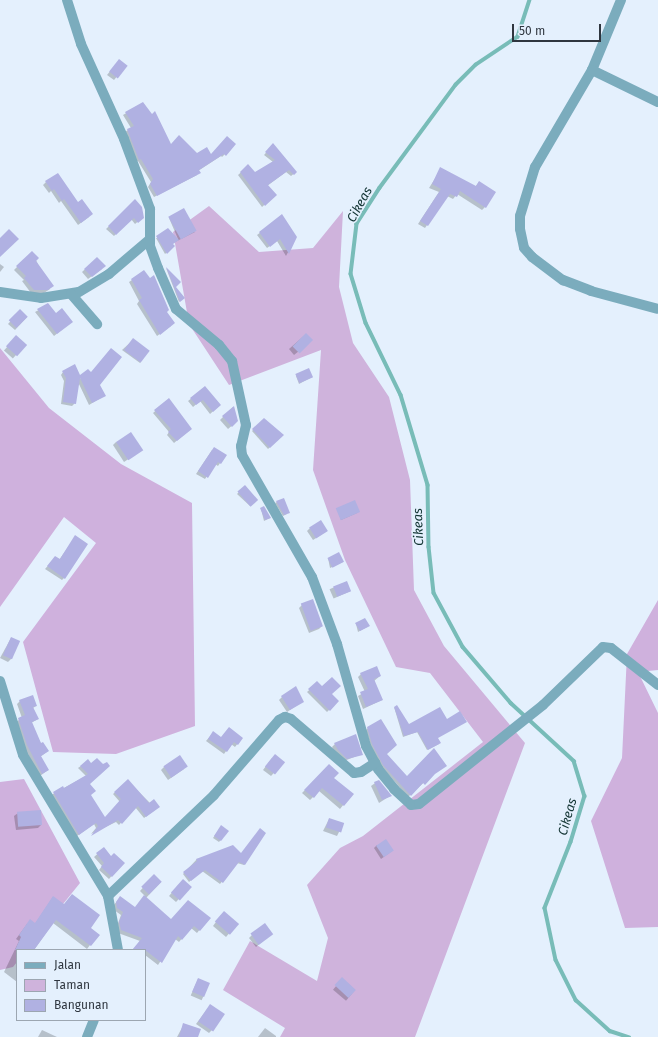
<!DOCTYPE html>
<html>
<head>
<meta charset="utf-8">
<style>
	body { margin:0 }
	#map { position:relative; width:658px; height:1037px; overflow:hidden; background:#e4f0fd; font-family:"Fira Sans",sans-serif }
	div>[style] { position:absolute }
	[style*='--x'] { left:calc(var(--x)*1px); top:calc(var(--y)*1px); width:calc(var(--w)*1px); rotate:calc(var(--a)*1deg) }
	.green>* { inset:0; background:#cfb3dc }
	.forest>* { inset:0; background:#cfb1dd }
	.shadow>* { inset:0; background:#0003; transform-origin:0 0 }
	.stream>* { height:3.5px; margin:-1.75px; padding:0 1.75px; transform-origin:1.75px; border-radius:1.75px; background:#78bcb8 }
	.building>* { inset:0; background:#b0b1e2; transform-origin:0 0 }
	.street>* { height:10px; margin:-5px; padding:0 5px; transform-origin:5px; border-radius:5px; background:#7bacbd }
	span { translate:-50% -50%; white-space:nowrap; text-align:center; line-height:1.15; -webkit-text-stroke:3px #e4f0fd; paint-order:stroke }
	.water-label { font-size:13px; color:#123433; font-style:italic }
	.legend { position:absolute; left:16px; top:949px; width:130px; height:72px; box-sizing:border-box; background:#e4f0fd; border:1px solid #9ca6b1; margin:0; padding:5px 7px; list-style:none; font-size:12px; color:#2f363f }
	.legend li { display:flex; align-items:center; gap:8px; height:20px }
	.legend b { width:20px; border:1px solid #9ca6b1 }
	.scale { position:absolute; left:512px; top:24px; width:89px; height:18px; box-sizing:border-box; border:2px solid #2f363f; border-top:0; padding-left:5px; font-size:12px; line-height:14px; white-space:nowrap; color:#2f363f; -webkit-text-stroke:3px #e4f0fd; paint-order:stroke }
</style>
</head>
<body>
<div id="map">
	<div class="green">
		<div style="clip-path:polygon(209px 206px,259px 252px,313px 248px,343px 211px,339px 287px,353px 343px,389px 397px,410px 480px,414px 590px,444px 646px,525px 743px,415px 1037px,280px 1037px,285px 1028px,223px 990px,250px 941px,317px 981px,328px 938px,307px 885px,340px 848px,363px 836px,483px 742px,430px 673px,396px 667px,345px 560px,313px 470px,321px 350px,229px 385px,189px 324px,173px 232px)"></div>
	</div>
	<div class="forest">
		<div style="clip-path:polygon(0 348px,49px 408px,121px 464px,192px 503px,195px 726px,116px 754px,53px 752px,23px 642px,96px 543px,64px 517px,0 607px)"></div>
		<div style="clip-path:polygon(658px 600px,658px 670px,638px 672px,658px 713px,658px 927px,625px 928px,591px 821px,622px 758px,627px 654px)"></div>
		<div style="clip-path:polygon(24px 779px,80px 883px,26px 950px,17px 950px,17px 962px,13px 967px,0 970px,0 782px)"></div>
	</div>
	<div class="shadow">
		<div style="clip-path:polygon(116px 64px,126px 66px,114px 80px,107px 75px)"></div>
		<div style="clip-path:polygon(143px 103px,170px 145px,197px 154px,211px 155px,235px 144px,222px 157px,221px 156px,198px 171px,197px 175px,154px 197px,148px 187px,151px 182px,138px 161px,136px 162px,125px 132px,131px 128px,123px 115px)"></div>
		<div style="clip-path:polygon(273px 145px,296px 172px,291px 176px,286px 172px,267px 186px,275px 195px,262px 207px,238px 175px,248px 166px,255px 173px,273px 162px,264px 155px)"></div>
		<div style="clip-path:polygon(441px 169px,475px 187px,479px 182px,485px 207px,482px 210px,457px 194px,453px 199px,447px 196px,425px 228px,418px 224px,439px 192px,429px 188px)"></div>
		<div style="clip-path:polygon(46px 182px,78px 203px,89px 217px,78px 225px,61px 201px,59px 203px,51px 191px,49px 193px,43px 185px)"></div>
		<div style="clip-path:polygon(135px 201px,142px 218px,135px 224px,131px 219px,114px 236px,106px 229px)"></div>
		<div style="clip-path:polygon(282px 216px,296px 237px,286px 256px,277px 241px,267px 248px,257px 235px)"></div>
		<div style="clip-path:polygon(169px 218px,195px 232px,171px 244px,174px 246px,165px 254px,156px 238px,178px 239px)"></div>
		<div style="clip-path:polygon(32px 252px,50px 289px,44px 293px,31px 293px,22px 281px,24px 280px,14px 270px)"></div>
		<div style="clip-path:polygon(97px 258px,102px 269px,88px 279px,82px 272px)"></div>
		<div style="clip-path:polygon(0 264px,4px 267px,0 272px)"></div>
		<div style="clip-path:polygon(166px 268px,180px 282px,175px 287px,184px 298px,179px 302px)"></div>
		<div style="clip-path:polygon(144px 272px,171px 326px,157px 336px,137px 304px,139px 301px,129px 282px)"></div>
		<div style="clip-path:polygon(48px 305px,56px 315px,69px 324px,54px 336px,35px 312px)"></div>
		<div style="clip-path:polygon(17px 314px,27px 317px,15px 330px,8px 324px)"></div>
		<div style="clip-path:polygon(306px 334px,309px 343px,294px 355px,289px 349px)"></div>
		<div style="left:16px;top:337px;width:12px;height:18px;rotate:42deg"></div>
		<div style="clip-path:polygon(133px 340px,141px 362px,140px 363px,122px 350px)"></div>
		<div style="clip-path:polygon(63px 372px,99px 385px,104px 396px,89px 405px,78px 382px,75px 403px,72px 406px,61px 404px,64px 381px,61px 375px)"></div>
		<div style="clip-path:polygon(296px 376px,312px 377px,299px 384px)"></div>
		<div style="clip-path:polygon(205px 388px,220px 405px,210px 414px,200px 401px,193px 407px,188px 401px)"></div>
		<div style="clip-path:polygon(169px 399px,188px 431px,174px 443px,167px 435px,169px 432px,153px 413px)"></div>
		<div style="clip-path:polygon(233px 407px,234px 424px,228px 429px,220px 420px)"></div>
		<div style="clip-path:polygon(264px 419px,283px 435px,268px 449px,252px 431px)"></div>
		<div style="clip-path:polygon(116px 442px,142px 450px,124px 462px,113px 445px)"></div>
		<div style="clip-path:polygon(212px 450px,225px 456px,218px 466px,215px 464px,205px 479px,196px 474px)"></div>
		<div style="clip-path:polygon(245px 486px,257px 500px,250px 506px,237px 494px)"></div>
		<div style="clip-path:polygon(283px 499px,287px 514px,283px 516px,275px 503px)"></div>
		<div style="clip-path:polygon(337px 508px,357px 513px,341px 520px)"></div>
		<div style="clip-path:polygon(261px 509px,270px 518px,264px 521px)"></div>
		<div style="clip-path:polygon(310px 528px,327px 531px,313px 540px,307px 531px)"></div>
		<div style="clip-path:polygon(75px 537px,64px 578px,62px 580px,45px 569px,53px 560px,59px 560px)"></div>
		<div style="clip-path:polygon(328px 558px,343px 562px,330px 568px)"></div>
		<div style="left:346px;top:582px;width:10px;height:18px;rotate:66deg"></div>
		<div style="clip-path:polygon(302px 605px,322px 626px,319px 629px,309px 633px,299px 608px)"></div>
		<div style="clip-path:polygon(356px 624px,367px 627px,358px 632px)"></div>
		<div style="clip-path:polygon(11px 638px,11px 659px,8px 662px,0 658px)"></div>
		<div style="clip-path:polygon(361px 674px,380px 676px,374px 681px,382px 700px,363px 709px,358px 696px,365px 692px,358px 677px)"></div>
		<div style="clip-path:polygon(317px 683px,338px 701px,327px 712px,307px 692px)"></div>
		<div style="clip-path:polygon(282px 697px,299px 704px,287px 712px,279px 700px)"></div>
		<div style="clip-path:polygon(20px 701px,36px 706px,33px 708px,38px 719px,31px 723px,41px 744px,48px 751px,40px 757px,48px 770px,40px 776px,24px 747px,16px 722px,22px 718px,17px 704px)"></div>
		<div style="clip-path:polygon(394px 707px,409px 725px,437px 738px,439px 744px,427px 750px,417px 732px,403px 737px)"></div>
		<div style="clip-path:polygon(368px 728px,386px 754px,407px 778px,432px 775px,408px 797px,382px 767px,371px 746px,366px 730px)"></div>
		<div style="clip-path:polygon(211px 735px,221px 738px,242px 738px,235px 747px,231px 744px,224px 754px,206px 741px)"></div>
		<div style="clip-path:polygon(335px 744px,362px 754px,344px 761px,335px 753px,332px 747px)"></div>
		<div style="clip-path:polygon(272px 758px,284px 762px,271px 776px,263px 770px)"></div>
		<div style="clip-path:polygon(88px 761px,90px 795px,105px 819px,120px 802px,113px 794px,128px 781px,156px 809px,144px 818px,135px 807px,119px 825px,116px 822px,91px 834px,96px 828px,94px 824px,77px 836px,51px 795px,86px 776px,78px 768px)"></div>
		<div style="clip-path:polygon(329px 766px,333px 778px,352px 794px,340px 809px,319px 791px,310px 800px,302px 793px)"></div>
		<div style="clip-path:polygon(164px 767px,184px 769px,168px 780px,161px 770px)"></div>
		<div style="clip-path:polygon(378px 781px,390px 796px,379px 803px,371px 786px)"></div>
		<div style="clip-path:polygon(18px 813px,41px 825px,38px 828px,16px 830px,14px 816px)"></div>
		<div style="clip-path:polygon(329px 819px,343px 824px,337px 836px,323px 831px)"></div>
		<div style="clip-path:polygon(220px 828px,228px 831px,219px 842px,213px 838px)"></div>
		<div style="clip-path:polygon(264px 833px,244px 865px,237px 863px,220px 884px,202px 871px,189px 882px,183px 874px,197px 859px,241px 854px)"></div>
		<div style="clip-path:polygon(377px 845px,392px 851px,381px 859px,374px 848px)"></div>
		<div style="clip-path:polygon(104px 848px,111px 857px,123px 863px,109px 879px,99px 870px,102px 866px,94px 857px)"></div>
		<div style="clip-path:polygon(154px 875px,161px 882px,146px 898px,171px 920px,209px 918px,197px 933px,191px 928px,179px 942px,175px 939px,158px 965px,145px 955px,145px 950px,133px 950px,140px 941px,118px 933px,117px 926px,121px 915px,114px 910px,113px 906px,118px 900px,135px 908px,145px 896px,140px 891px)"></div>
		<div style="clip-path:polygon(180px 883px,190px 887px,176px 902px,169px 896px)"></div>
		<div style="clip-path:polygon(53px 897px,89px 928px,90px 945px,87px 949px,53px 923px,34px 950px,17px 950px,17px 982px,4px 972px,19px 941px,16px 939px,27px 924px,35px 924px)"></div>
		<div style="clip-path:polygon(221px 915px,237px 924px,226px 937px,213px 926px)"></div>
		<div style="clip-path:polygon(252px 935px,269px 936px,256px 947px,249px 938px)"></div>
		<div style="left:198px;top:979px;width:12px;height:18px;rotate:24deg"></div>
		<div style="left:342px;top:979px;width:17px;height:14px;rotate:40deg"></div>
		<div style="clip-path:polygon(208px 1008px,212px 1030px,209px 1033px,196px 1024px)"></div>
		<div style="clip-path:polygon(184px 1024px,197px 1037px,177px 1037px)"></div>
		<div style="clip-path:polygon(265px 1028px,276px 1036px,276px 1037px,258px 1037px)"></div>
		<div style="clip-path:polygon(42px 1030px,57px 1037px,38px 1037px)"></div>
	</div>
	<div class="stream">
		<div style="--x:530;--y:0;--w:39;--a:108"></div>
		<div style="--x:518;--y:37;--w:50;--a:146.3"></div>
		<div style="--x:476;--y:65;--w:28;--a:135"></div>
		<div style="--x:456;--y:85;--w:128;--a:126.4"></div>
		<div style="--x:380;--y:188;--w:43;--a:122.6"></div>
		<div style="--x:357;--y:224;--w:50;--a:96.8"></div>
		<div style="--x:351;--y:274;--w:51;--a:73"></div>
		<div style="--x:366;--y:323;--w:80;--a:64.1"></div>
		<div style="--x:401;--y:395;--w:94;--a:73.3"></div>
		<div style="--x:428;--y:485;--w:62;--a:89.1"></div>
		<div style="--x:429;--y:547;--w:46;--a:83.8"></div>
		<div style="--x:434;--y:593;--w:61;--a:61.8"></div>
		<div style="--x:463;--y:647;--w:74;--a:49.4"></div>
		<div style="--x:511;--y:703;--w:86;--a:42.6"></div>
		<div style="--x:574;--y:761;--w:37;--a:73"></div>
		<div style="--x:585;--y:796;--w:48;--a:106.9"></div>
		<div style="--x:571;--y:842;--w:71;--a:111.5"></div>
		<div style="--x:545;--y:908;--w:53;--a:78.1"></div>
		<div style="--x:556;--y:960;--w:45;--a:63.4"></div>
		<div style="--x:576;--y:1000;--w:46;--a:42.4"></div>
		<div style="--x:610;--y:1031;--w:20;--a:18"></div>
	</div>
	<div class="building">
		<div style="left:119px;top:59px;width:11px;height:16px;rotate:38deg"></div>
		<div style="clip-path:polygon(143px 102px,152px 114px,155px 111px,171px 144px,179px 135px,197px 153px,207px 147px,211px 154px,227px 136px,236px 144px,226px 156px,224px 154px,199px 170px,201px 173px,157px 196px,150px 184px,153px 179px,141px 159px,139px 160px,127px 129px,134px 126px,125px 112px)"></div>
		<div style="clip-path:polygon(273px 143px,297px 172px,294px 175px,289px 170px,268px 185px,277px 195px,265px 206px,240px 172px,248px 164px,255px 172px,275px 160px,265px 152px)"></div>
		<div style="clip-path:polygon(440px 167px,476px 186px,479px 181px,496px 192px,486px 208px,460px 191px,457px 197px,450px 194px,428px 226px,420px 221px,441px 189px,432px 184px)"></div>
		<div style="clip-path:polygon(58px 173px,78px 202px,82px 199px,93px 214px,81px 223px,64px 199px,62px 201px,54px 189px,52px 191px,45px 181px)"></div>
		<div style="clip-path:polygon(135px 199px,142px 207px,144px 218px,138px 223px,134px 218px,116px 235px,108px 226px)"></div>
		<div style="left:184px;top:208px;width:26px;height:18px;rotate:61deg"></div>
		<div style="clip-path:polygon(282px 214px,297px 237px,289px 254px,280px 239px,270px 247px,259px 232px)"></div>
		<div style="clip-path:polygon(168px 228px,179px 240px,173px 244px,175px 246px,167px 254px,156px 236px)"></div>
		<div style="clip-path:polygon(9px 229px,19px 239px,0 257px,0 238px)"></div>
		<div style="clip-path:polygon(32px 251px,39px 258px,36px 261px,54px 286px,48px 290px,34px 290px,24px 278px,26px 276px,16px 266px)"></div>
		<div style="clip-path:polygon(97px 257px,106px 266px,92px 277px,84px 269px)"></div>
		<div style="clip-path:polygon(166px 267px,181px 282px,176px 287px,185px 298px,180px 302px)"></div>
		<div style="clip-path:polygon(144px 270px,150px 278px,154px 275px,169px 310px,167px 312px,175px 323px,160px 335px,139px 300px,142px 298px,131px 279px)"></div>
		<div style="clip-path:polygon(48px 303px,56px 313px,62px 308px,73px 322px,57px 334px,37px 309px)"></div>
		<div style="left:20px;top:309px;width:11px;height:16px;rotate:45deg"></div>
		<div style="left:306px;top:333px;width:10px;height:19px;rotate:45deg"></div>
		<div style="left:16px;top:335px;width:15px;height:15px;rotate:42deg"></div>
		<div style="left:133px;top:338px;width:21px;height:15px;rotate:37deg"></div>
		<div style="clip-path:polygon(111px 348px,122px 357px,100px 385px,106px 396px,92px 403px,80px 378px,76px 404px,63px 402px,66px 378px,62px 371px,75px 364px,80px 375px,88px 369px,91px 372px)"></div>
		<div style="left:309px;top:368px;width:10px;height:15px;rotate:66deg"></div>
		<div style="clip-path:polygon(205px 386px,221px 405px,213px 412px,203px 400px,196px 405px,190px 398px)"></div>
		<div style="clip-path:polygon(169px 398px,192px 429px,177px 441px,168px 432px,171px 429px,154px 410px)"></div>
		<div style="clip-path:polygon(234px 406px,238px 421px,232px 427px,222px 416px)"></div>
		<div style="clip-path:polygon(264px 418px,284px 435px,270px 448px,252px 429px)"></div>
		<div style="left:131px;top:432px;width:22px;height:18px;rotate:56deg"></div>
		<div style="clip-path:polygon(214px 447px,227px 455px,221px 464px,218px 462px,208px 478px,198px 471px)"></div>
		<div style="left:245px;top:485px;width:20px;height:10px;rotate:49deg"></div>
		<div style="clip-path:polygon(284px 498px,290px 513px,284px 515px,276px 501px)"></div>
		<div style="left:355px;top:500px;width:13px;height:21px;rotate:67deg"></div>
		<div style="clip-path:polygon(264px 506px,271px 518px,265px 520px,260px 508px)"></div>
		<div style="left:321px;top:520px;width:13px;height:14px;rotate:58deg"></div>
		<div style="clip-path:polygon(75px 535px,88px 544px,65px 579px,47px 566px,55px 556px,60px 559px)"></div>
		<div style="left:339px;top:552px;width:11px;height:13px;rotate:63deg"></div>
		<div style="left:347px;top:581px;width:11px;height:15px;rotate:68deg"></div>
		<div style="left:313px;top:599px;width:29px;height:13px;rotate:70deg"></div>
		<div style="clip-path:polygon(365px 618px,370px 626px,360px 631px,355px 623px)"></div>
		<div style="left:11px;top:637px;width:10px;height:20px;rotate:24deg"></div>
		<div style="clip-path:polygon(377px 666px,381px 676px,374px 679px,383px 700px,366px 707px,360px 692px,368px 689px,360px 673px)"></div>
		<div style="clip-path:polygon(332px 677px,341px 686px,332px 694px,339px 701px,330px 711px,308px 689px,317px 681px,322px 686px)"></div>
		<div style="clip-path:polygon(296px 686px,304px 702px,290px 710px,281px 696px)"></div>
		<div style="clip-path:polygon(33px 695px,37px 706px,33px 707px,39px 719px,32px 722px,41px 743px,43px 742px,49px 751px,41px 756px,49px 770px,42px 774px,27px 745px,18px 718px,25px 715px,19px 700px)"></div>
		<div style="clip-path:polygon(397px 705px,409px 724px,440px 707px,447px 719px,460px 711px,467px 722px,438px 738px,441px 743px,428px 750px,418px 732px,404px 736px,394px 707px)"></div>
		<div style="clip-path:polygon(381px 719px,397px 745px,387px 754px,407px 776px,434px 748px,447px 766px,435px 774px,425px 785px,423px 783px,411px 796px,383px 765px,372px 744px,367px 727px)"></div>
		<div style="clip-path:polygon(229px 727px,243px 738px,238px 745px,234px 742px,227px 752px,208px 739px,213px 731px,221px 737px)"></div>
		<div style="clip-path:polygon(356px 734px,363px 755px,347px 759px,338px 750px,334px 743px)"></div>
		<div style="left:275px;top:754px;width:13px;height:16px;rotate:39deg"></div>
		<div style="left:180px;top:755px;width:14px;height:20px;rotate:56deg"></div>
		<div style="clip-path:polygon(97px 758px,103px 764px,107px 762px,110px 766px,90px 784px,96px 791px,91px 795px,105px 817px,121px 799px,114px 792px,128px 779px,149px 803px,154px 799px,160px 807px,146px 817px,138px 806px,122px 824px,118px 820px,91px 836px,98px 826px,96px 823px,79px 835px,53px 792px,63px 786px,64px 788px,88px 774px,80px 766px,88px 759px,91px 763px)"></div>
		<div style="clip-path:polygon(329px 764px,339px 773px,334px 778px,354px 794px,344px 806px,322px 788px,314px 798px,304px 790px)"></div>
		<div style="clip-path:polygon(379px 780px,392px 796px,382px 800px,374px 782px)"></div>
		<div style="left:41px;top:810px;width:15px;height:24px;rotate:86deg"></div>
		<div style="left:329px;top:818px;width:16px;height:10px;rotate:18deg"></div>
		<div style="clip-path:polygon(221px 825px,229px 831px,221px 841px,214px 836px)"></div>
		<div style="clip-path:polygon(260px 828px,266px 833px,245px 865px,239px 862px,223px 883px,205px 870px,191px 881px,183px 872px,197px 861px,196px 859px,233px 845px,241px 853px)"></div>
		<div style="left:386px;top:839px;width:14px;height:12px;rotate:56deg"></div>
		<div style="clip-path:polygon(104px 847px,111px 856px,114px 853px,125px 863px,112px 877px,101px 867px,104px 863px,96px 853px)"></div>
		<div style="left:154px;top:874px;width:11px;height:18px;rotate:45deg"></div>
		<div style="left:183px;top:879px;width:12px;height:18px;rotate:42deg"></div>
		<div style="clip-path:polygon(72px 894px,100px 915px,91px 928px,100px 935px,91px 946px,56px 920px,34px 950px,15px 950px,21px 937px,19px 935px,30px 919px,35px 923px,53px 896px,64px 904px)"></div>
		<div style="clip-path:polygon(144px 895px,171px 919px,188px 900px,211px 918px,200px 931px,194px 926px,182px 940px,178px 936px,162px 963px,145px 950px,132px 950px,142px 938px,121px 930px,119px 922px,123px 912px,117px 908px,116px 902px,120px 896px,135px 907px)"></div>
		<div style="left:224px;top:911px;width:20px;height:14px;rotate:41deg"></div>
		<div style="left:265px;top:923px;width:14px;height:18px;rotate:54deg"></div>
		<div style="left:342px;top:977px;width:19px;height:11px;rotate:43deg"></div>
		<div style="left:198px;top:978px;width:13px;height:15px;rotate:23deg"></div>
		<div style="left:210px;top:1004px;width:18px;height:21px;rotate:34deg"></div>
		<div style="clip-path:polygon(183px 1023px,201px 1029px,198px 1037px,179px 1037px)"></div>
	</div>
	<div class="street">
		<div style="--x:67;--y:0;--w:46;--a:72.3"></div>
		<div style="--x:81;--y:44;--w:104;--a:65.6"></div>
		<div style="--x:124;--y:139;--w:75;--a:69.6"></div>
		<div style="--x:150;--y:209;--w:37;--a:90"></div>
		<div style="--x:150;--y:246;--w:23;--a:70"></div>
		<div style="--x:158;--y:268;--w:45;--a:66.3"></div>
		<div style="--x:176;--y:309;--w:56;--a:39.9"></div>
		<div style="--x:219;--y:345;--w:21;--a:51"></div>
		<div style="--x:232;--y:361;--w:66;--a:77.7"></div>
		<div style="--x:246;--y:425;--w:22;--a:103"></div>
		<div style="--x:241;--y:446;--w:9;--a:84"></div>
		<div style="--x:242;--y:455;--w:141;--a:60.2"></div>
		<div style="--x:312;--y:577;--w:72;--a:69.5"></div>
		<div style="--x:337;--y:644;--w:106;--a:74.1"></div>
		<div style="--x:366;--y:746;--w:26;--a:62"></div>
		<div style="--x:378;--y:769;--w:26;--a:51"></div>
		<div style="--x:394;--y:789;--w:23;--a:43"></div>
		<div style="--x:411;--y:805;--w:8;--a:-7"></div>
		<div style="--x:419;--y:804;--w:159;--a:-38.6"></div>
		<div style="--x:543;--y:705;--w:83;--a:-44"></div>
		<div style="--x:603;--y:647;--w:8;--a:7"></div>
		<div style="--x:611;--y:648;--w:60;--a:38.2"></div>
		<div style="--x:621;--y:0;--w:76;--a:112.5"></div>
		<div style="--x:592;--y:70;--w:113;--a:120.4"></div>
		<div style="--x:535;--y:167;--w:51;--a:107"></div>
		<div style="--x:520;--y:216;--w:13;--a:90"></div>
		<div style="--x:520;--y:229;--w:19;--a:78"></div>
		<div style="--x:524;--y:248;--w:12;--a:48"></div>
		<div style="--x:532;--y:257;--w:39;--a:37"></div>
		<div style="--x:563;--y:280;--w:30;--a:21"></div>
		<div style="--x:591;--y:291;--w:69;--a:15"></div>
		<div style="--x:592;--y:70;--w:73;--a:25.9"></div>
		<div style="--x:0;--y:292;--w:41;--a:8.3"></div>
		<div style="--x:41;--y:298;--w:38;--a:-9"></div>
		<div style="--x:79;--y:292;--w:35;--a:-31"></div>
		<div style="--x:109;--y:274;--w:54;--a:-40.5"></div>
		<div style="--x:71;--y:294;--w:40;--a:49"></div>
		<div style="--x:0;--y:681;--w:77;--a:72.7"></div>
		<div style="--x:23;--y:755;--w:165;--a:58.9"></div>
		<div style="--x:108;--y:896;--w:55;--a:79.5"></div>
		<div style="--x:108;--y:896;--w:146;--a:-43.6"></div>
		<div style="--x:214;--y:795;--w:99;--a:-49.1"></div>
		<div style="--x:279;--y:720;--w:7;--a:-27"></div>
		<div style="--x:285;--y:717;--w:6;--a:18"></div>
		<div style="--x:291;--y:719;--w:83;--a:40.6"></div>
		<div style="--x:354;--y:773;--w:7;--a:-8"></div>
		<div style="--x:361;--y:772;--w:17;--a:-33"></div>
		<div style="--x:87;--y:1037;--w:18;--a:-68"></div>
	</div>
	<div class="water-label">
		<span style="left:360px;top:205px;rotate:-61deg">Cikeas</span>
		<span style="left:419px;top:527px;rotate:-92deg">Cikeas</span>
		<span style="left:568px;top:817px;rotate:-74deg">Cikeas</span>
	</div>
	<ul class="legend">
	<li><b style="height:5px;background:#7bacbd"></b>Jalan</li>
	<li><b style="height:11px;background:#cfb3dc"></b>Taman</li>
	<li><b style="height:11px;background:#b0b1e2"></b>Bangunan</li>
	</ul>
	<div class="scale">50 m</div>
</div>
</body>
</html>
